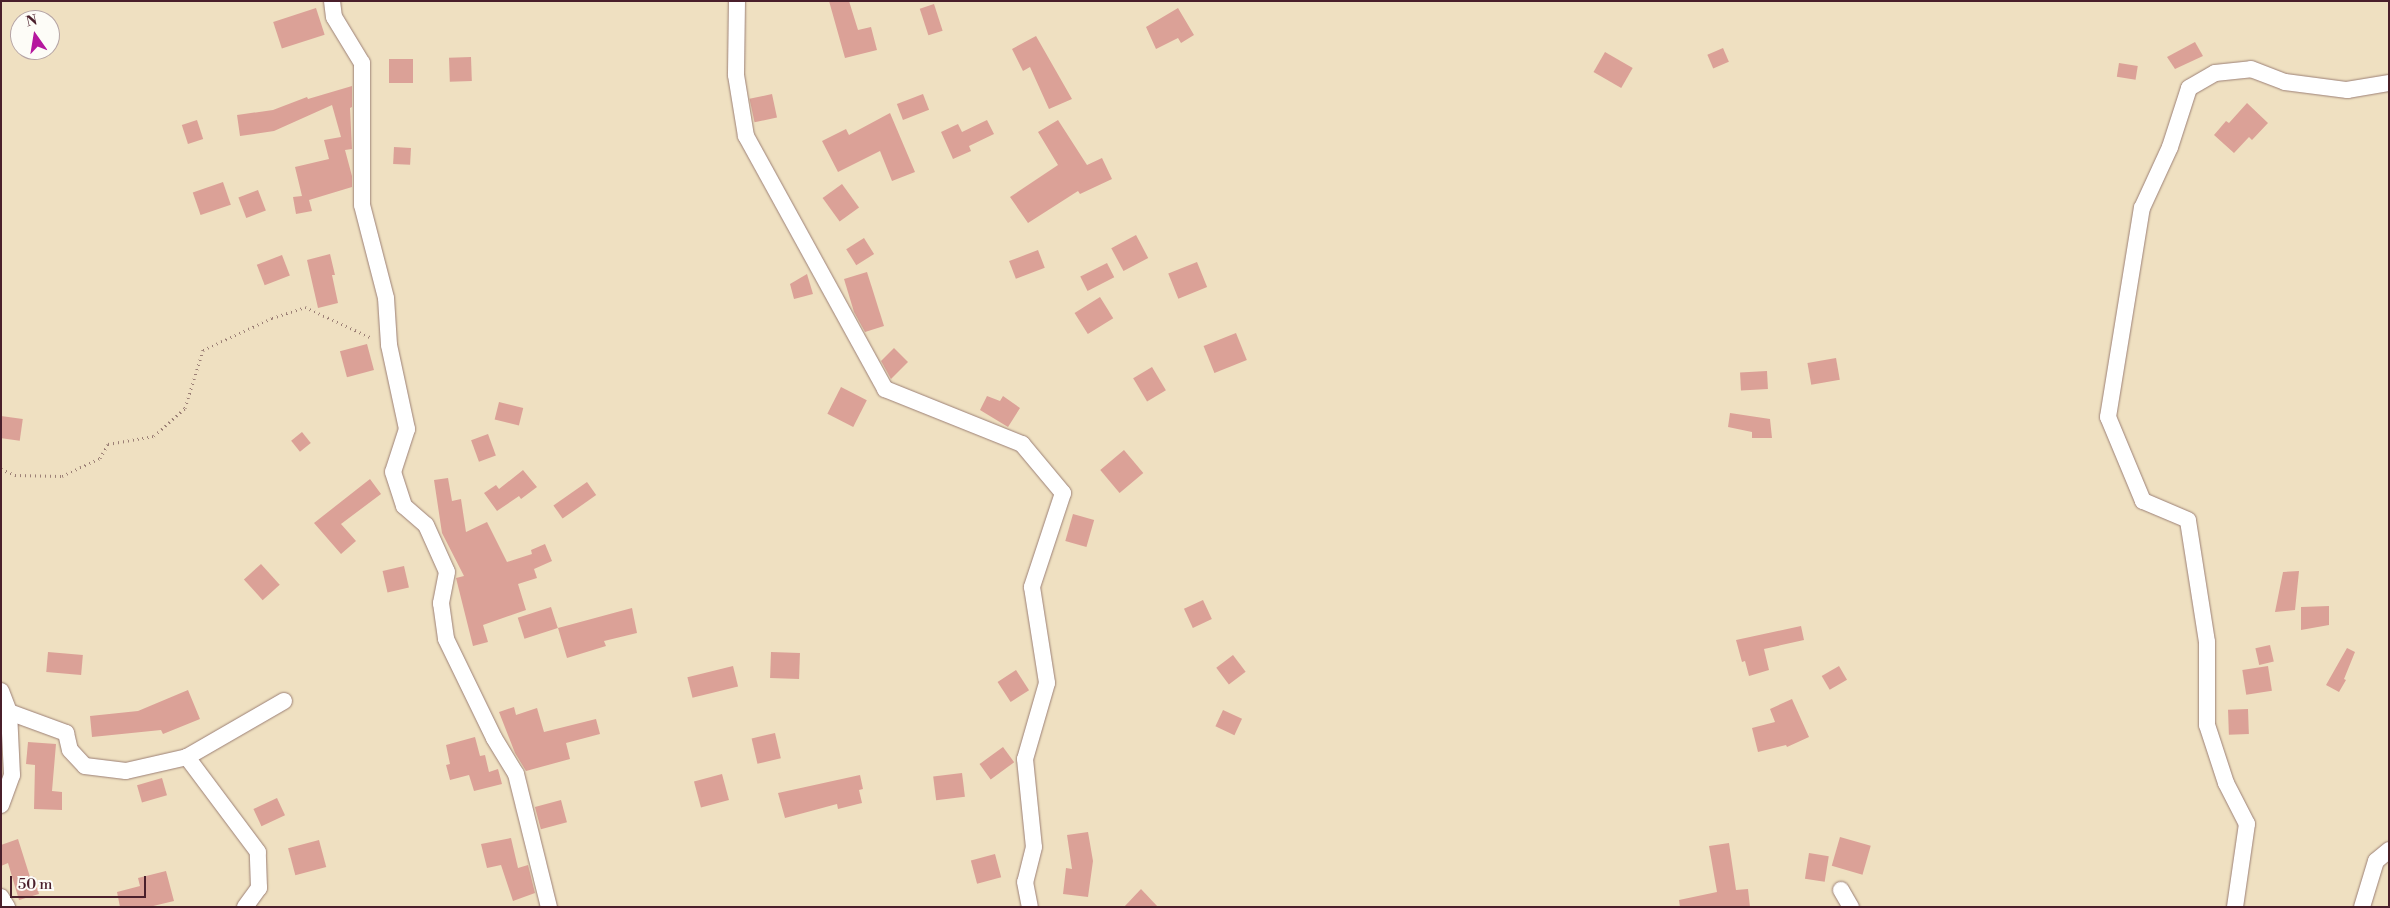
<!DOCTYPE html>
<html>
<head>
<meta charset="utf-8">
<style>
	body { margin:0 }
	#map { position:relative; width:2390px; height:908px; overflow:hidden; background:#efe0c1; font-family:"Libre Bodoni",serif }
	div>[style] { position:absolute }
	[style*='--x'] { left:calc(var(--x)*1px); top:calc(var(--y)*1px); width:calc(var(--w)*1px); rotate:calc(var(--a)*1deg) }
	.building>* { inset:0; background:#dba197; transform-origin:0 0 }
	.path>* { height:3px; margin-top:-1.5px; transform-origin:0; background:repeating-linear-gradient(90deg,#9c8076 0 1px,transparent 0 5px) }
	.roads { filter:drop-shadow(0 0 1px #9c8076) drop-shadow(0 0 1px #9c8076) }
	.street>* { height:16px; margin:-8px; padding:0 8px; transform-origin:8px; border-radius:8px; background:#fff }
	span { translate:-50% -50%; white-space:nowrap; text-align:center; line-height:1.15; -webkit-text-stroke:4px #fdfcf7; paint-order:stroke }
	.frame { position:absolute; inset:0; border:2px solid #4a1f2b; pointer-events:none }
	.north { position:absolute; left:10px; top:10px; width:50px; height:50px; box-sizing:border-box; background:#fdfcf7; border:1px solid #b5a4a5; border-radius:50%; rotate:347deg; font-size:14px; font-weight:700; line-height:20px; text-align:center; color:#4a1f2b }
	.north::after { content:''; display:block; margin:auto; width:18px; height:22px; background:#b5179e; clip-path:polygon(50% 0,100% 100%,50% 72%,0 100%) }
	.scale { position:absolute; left:10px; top:876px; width:136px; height:22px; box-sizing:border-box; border:2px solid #4a1f2b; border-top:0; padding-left:6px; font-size:15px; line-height:18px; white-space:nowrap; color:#4a1f2b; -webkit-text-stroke:4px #fdfcf7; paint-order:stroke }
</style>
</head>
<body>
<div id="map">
	<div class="building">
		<div style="clip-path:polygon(829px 1px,849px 1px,858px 30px,871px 27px,877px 50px,845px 58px)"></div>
		<div style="left:934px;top:4px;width:28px;height:15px;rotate:72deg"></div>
		<div style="left:316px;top:8px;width:28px;height:45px;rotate:72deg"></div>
		<div style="clip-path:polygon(1178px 8px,1194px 35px,1181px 43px,1178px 38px,1156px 49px,1146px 27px)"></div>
		<div style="clip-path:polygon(1036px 36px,1072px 99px,1049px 109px,1030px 67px,1023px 71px,1012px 49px)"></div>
		<div style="clip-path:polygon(2195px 42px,2203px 56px,2175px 69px,2167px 57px)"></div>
		<div style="left:1723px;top:48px;width:15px;height:17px;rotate:67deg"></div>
		<div style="left:1605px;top:52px;width:32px;height:23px;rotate:30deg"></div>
		<div style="left:471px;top:57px;width:24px;height:22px;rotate:88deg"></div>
		<div style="left:413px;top:59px;width:24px;height:24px;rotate:90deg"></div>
		<div style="left:2119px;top:63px;width:19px;height:14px;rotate:9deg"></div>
		<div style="clip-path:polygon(352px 86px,352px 107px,350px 108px,352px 149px,345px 150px,352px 176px,352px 187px,309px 200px,312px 211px,296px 214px,293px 197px,302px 196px,295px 167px,329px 159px,324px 140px,341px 137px,332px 105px,274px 131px,240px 136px,237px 115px,273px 110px,307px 97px,308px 99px)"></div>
		<div style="left:772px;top:94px;width:24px;height:23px;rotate:78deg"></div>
		<div style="left:923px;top:94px;width:17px;height:28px;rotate:69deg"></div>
		<div style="clip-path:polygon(2247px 103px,2268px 123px,2252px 140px,2249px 137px,2234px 153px,2214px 135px,2226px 121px,2229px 123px)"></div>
		<div style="clip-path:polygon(890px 113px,915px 172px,892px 181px,880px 151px,838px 172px,822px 141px,846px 129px,849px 135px)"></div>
		<div style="left:197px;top:120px;width:20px;height:16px;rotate:72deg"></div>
		<div style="clip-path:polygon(987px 120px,994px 134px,969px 146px,971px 151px,953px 159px,941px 132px,958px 124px,962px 132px)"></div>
		<div style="clip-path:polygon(1058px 120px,1087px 165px,1102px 158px,1112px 179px,1080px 194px,1078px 191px,1028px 223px,1010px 197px,1058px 165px,1038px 132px)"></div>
		<div style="left:394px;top:147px;width:17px;height:17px;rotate:3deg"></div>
		<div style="left:223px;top:182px;width:24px;height:32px;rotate:71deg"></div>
		<div style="left:842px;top:184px;width:29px;height:24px;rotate:54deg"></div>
		<div style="left:258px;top:190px;width:22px;height:21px;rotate:69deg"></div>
		<div style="left:1136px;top:235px;width:26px;height:28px;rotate:62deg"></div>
		<div style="left:864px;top:238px;width:19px;height:21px;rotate:58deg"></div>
		<div style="left:1038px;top:250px;width:19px;height:31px;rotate:69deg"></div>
		<div style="clip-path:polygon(330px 254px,335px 275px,332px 275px,338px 303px,318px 308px,307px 260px)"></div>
		<div style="left:282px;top:255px;width:22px;height:27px;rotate:69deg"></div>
		<div style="left:1197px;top:262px;width:27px;height:31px;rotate:68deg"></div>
		<div style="left:1107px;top:263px;width:16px;height:30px;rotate:63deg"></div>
		<div style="clip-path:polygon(867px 272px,884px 326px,865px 332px,854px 312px,844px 279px)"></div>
		<div style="clip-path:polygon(807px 274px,813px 294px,794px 299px,790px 284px)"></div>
		<div style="left:1100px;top:297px;width:25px;height:30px;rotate:58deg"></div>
		<div style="left:1236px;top:333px;width:29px;height:35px;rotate:68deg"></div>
		<div style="left:367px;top:344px;width:27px;height:28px;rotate:75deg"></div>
		<div style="clip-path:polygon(894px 348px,908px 362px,891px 379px,881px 361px)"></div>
		<div style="left:1836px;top:358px;width:22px;height:29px;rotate:80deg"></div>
		<div style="left:1152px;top:367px;width:27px;height:22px;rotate:59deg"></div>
		<div style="left:1767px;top:371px;width:18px;height:27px;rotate:87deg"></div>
		<div style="left:841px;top:387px;width:29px;height:30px;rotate:27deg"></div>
		<div style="clip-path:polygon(987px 396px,1000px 401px,1003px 396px,1020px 408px,1008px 427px,980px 410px)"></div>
		<div style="left:499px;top:402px;width:25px;height:18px;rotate:14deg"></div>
		<div style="clip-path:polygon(1730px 413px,1770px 419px,1772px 438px,1752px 438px,1752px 432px,1728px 427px)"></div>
		<div style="left:1px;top:416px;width:22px;height:22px;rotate:8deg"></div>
		<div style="left:302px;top:432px;width:14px;height:14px;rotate:51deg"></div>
		<div style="left:488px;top:434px;width:23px;height:18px;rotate:70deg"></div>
		<div style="left:1124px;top:450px;width:30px;height:31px;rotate:50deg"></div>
		<div style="clip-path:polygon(523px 470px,537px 487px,521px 499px,519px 496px,497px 511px,484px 493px,496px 485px,499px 489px)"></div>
		<div style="clip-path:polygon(448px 478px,452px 501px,461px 499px,466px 532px,487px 522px,507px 562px,532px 554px,531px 550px,545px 544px,552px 561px,534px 569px,537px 578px,518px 584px,526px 610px,483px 625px,488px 642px,473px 646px,456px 578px,464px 576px,442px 533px,434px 480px)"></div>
		<div style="clip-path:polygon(370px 479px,381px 494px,341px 524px,356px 541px,341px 554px,314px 523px)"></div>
		<div style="left:587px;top:482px;width:16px;height:41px;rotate:55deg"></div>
		<div style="left:1073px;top:514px;width:22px;height:28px;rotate:16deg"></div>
		<div style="left:261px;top:564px;width:28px;height:23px;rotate:48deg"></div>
		<div style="left:404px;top:566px;width:22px;height:22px;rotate:77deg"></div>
		<div style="clip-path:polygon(2299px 571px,2295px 610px,2275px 612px,2283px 572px)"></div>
		<div style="left:1203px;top:600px;width:21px;height:21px;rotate:65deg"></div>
		<div style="clip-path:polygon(2329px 606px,2329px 625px,2301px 630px,2301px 607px)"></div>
		<div style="left:551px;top:607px;width:22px;height:35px;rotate:72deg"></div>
		<div style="clip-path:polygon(632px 608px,637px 633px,604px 641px,606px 646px,567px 658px,558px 628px)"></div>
		<div style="clip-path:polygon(1801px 626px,1804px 640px,1764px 649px,1769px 670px,1749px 676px,1745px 661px,1742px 662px,1736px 640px)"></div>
		<div style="left:2270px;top:645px;width:17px;height:15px;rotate:77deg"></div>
		<div style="clip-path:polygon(2347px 648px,2355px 652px,2344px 679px,2346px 680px,2339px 692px,2326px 685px)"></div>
		<div style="left:48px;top:652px;width:35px;height:20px;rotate:5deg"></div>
		<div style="left:771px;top:652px;width:29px;height:26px;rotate:2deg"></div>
		<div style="left:1233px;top:655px;width:21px;height:21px;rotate:53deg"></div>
		<div style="left:733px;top:666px;width:21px;height:47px;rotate:76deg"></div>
		<div style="left:1839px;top:666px;width:16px;height:20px;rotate:60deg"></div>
		<div style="left:2268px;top:666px;width:25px;height:26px;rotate:81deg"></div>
		<div style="left:1016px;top:670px;width:24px;height:22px;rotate:57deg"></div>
		<div style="clip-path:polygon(188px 690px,200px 719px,163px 734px,161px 730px,92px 737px,90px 716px,138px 711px)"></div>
		<div style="clip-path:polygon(1792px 699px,1809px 737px,1787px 747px,1786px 745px,1758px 752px,1752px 728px,1775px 722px,1770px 709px)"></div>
		<div style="clip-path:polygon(514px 707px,516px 715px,537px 708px,544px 732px,596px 719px,600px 734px,566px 743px,570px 759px,526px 771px,515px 753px,499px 712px)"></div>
		<div style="left:2248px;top:709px;width:25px;height:20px;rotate:88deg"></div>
		<div style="left:1223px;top:710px;width:21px;height:18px;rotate:25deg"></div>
		<div style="left:775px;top:733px;width:26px;height:24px;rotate:77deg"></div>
		<div style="clip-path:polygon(475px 737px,480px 756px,485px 755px,489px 772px,498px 769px,502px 784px,474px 791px,469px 775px,450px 780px,446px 765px,450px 764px,446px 745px)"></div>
		<div style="clip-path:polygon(28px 742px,56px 744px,52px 791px,62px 792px,62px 810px,34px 809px,35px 765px,26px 764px)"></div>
		<div style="left:1003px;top:747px;width:19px;height:29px;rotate:54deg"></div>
		<div style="left:962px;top:773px;width:24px;height:29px;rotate:83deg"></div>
		<div style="left:722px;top:774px;width:27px;height:29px;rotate:75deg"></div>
		<div style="clip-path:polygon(860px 775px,863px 789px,859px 790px,862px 803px,838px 809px,837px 804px,785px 818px,778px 793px)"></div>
		<div style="left:162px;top:778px;width:18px;height:26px;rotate:74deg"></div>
		<div style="left:277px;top:798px;width:19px;height:26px;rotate:65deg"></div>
		<div style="left:561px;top:800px;width:23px;height:27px;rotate:75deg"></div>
		<div style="clip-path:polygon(1088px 832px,1093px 861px,1088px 897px,1063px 894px,1066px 868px,1072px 869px,1067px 835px)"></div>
		<div style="left:1840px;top:837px;width:32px;height:30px;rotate:16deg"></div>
		<div style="clip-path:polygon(511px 838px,518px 868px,528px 865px,535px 893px,513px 901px,501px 865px,487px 868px,481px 844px)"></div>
		<div style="clip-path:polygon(18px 839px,30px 877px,34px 876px,39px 894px,19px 900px,8px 863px,1px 866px,1px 845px)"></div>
		<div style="left:319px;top:840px;width:28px;height:32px;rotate:75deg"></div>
		<div style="clip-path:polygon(1729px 843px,1736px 890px,1748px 889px,1750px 907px,1680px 907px,1679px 900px,1717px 892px,1709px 846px)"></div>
		<div style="left:1809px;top:853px;width:20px;height:26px;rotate:9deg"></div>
		<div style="left:995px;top:854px;width:24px;height:25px;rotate:75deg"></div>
		<div style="clip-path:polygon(166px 871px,174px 901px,149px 907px,120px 907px,117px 892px,140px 886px,138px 878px)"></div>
		<div style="clip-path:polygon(1141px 889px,1158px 907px,1124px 907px)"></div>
	</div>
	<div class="path">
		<div style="--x:1;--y:469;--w:15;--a:23"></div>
		<div style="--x:15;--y:475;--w:47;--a:1.2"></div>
		<div style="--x:62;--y:476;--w:42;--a:-25.3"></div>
		<div style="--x:100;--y:458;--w:16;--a:-60"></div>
		<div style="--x:108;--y:444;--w:47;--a:-9.9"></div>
		<div style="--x:154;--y:436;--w:42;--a:-42.1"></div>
		<div style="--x:185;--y:408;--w:61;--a:-72.8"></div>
		<div style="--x:203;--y:350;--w:76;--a:-24.9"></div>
		<div style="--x:272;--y:318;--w:35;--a:-18"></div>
		<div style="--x:305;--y:307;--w:74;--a:24.8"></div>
	</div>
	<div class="roads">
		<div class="street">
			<div style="--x:332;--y:1;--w:16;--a:83"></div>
			<div style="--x:334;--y:17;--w:54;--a:58.7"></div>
			<div style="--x:362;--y:63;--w:142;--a:90"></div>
			<div style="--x:362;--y:205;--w:96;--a:75.5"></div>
			<div style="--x:386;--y:298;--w:47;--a:86.3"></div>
			<div style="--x:389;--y:345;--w:86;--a:77.9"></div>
			<div style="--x:407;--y:429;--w:45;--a:108"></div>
			<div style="--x:393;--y:472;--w:36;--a:72"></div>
			<div style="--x:404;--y:506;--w:29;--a:41"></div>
			<div style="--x:426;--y:525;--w:51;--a:65.9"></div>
			<div style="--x:447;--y:572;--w:32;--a:101"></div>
			<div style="--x:441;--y:603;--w:36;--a:82"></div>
			<div style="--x:446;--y:639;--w:110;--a:64.1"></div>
			<div style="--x:494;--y:738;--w:42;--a:58.6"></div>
			<div style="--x:516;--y:774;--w:137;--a:76.1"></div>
			<div style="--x:737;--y:1;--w:74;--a:90.8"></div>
			<div style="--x:736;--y:75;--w:62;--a:80.7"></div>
			<div style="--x:746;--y:136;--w:289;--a:61.2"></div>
			<div style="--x:885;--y:389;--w:148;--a:21.9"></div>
			<div style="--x:1022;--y:444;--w:64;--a:50.1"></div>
			<div style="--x:1063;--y:493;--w:99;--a:108.3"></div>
			<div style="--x:1032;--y:587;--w:97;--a:81.1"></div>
			<div style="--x:1047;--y:683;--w:79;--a:106.1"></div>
			<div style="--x:1025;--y:759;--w:88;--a:84.2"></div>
			<div style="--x:1034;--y:847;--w:36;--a:104"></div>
			<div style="--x:1025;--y:882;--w:25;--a:79"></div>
			<div style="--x:1;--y:691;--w:22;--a:69"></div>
			<div style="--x:9;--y:712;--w:63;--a:87.3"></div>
			<div style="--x:12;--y:775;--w:32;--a:110"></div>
			<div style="--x:9;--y:712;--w:61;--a:20.2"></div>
			<div style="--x:66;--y:733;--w:17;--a:77"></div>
			<div style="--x:70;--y:750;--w:22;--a:47"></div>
			<div style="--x:85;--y:766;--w:41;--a:7"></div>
			<div style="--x:126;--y:771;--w:63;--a:-12.9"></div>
			<div style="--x:1841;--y:890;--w:20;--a:60"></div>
			<div style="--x:1;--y:897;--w:12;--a:59"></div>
			<div style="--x:245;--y:907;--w:24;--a:-54"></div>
			<div style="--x:259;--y:888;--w:36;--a:-92"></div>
			<div style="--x:258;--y:852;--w:119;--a:-126.8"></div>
			<div style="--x:187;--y:757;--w:112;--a:-30"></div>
			<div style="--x:2235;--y:907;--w:84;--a:-81.8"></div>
			<div style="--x:2247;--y:824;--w:46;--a:-117.1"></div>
			<div style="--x:2226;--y:783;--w:61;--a:-108.1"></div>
			<div style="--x:2207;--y:725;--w:83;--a:-90"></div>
			<div style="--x:2207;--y:642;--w:123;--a:-98.9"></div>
			<div style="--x:2188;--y:520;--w:49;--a:-157.1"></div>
			<div style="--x:2143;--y:501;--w:91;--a:-112.6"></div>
			<div style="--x:2108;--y:417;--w:212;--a:-80.8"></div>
			<div style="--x:2142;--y:208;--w:67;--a:-65.3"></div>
			<div style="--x:2170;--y:147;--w:62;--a:-72.1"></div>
			<div style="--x:2189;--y:88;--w:30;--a:-30"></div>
			<div style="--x:2215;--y:73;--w:36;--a:-6"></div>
			<div style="--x:2251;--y:69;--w:36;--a:21"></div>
			<div style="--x:2285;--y:82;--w:63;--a:7.4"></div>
			<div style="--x:2347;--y:90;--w:43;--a:-9.5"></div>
			<div style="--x:2362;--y:907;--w:48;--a:-73.1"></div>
			<div style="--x:2376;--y:861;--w:17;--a:-40"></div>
		</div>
	</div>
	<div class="frame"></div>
	<div class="north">N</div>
	<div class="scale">50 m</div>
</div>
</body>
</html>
